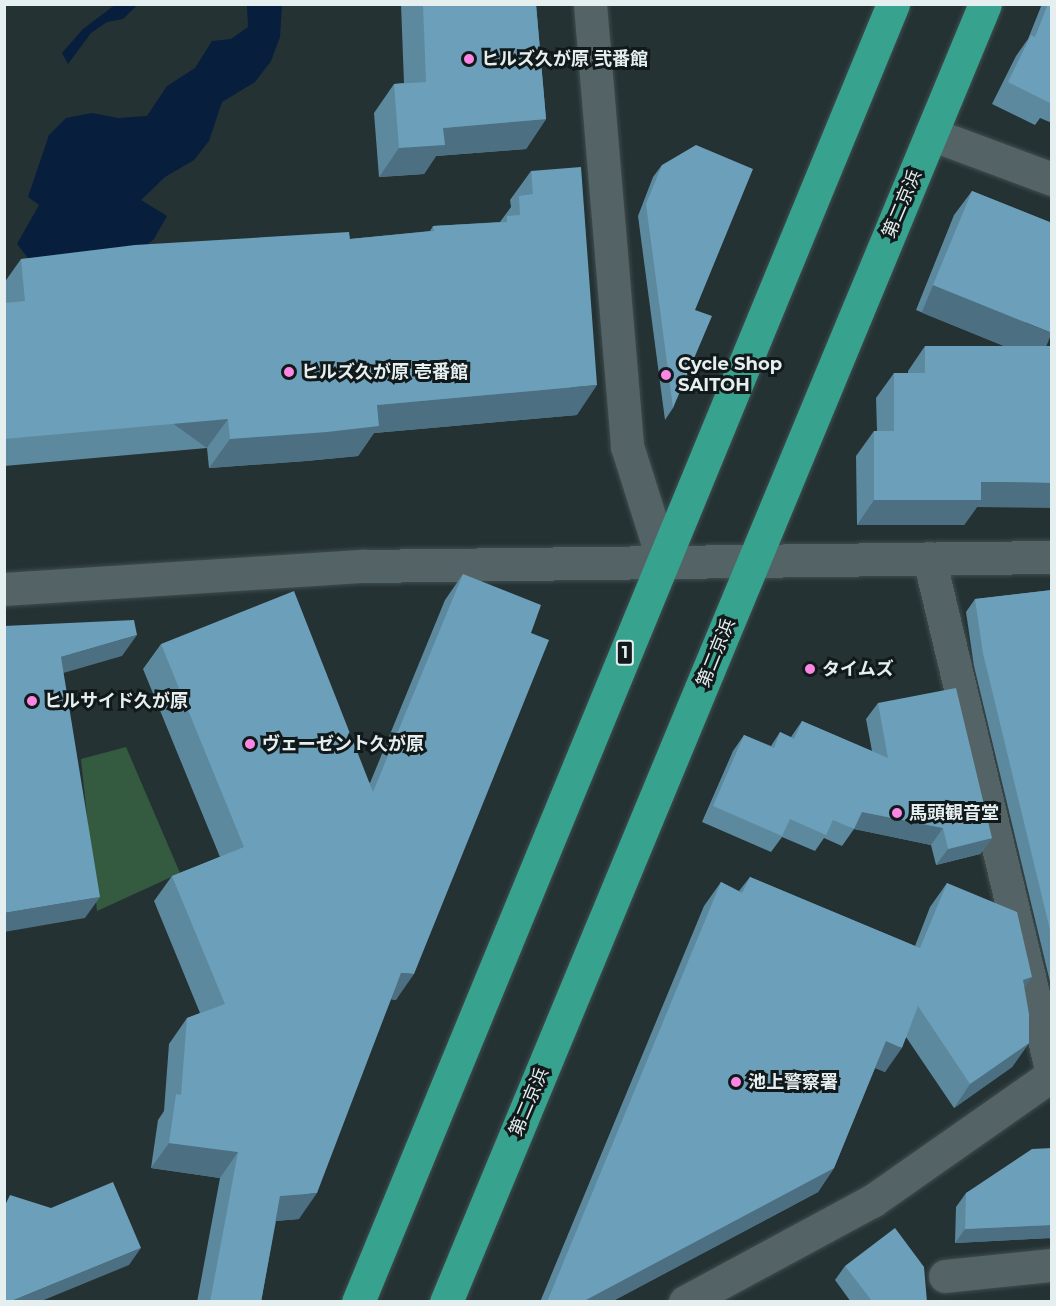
<!DOCTYPE html>
<html>
<head>
<meta charset="utf-8">
<style>
	body { margin:0 }
	#map { position:relative; width:1056px; height:1306px; overflow:hidden; background:#243234; font-family:Montserrat,"Noto Sans JP",sans-serif }
	div>[style] { position:absolute }
	[style*='--x'] { left:calc(var(--x)*1px); top:calc(var(--y)*1px); width:calc(var(--w)*1px); rotate:calc(var(--a)*1deg) }
	.green>* { inset:0; background:#345b40 }
	.water>* { inset:0; background:#071e3d }
	.roads { filter:drop-shadow(0 0 2px #404d4f) drop-shadow(0 0 2px #404d4f) }
	.minor>* { height:33px; margin:-16.5px; padding:0 16.5px; transform-origin:16.5px; border-radius:16.5px; background:#546466 }
	.highway>* { height:33px; margin:-16.5px; padding:0 16.5px; transform-origin:16.5px; border-radius:16.5px; background:#37a28e }
	.wall>* { inset:0; background:#5d899f }
	.shaded-wall>* { inset:0; background:#4c6f82; transform-origin:0 0 }
	.building>* { inset:0; background:#6c9fb9 }
	.dots>* { width:16px; height:16px; translate:-50% -50%; box-sizing:border-box; border:3px solid #12191a; border-radius:50% }
	span { translate:-50% -50%; white-space:nowrap; text-align:center; line-height:1.15; -webkit-text-stroke:6px #12191a; paint-order:stroke }
	.shield-label span { padding:2px 4px; background:#12191a; border:2px solid; border-radius:4px; -webkit-text-stroke-width:0 }
	.shield-label { font-size:16px; color:#e6eff0; font-weight:700 }
	.poi-label { font-size:18px; color:#e6eff0; font-weight:700 }
	.left { translate:0 -50%; text-align:left }
	.street-label { font-size:18px; color:#e6eff0 }
	.frame { position:absolute; inset:0; border:6px solid #e6eff0; pointer-events:none }
</style>
</head>
<body>
<div id="map">
	<div class="green">
		<div style="clip-path:polygon(126px 747px,180px 873px,97px 911px,81px 759px)"></div>
	</div>
	<div class="water">
		<div style="clip-path:polygon(116px 4px,137px 5px,123px 19px,107px 22px,91px 33px,68px 64px,62px 53px,83px 29px)"></div>
		<div style="clip-path:polygon(247px 5px,282px 5px,280px 37px,271px 61px,255px 82px,222px 102px,209px 141px,194px 160px,165px 177px,141px 200px,167px 216px,154px 239px,130px 258px,31px 262px,17px 244px,39px 205px,28px 197px,49px 135px,66px 118px,92px 113px,118px 118px,147px 116px,167px 86px,195px 68px,212px 41px,231px 39px,248px 27px)"></div>
	</div>
	<div class="roads">
		<div class="minor">
			<div style="--x:590;--y:4;--w:444;--a:85.2"></div>
			<div style="--x:627;--y:446;--w:120;--a:72.5"></div>
			<div style="--x:931;--y:134;--w:129;--a:20.4"></div>
			<div style="--x:929;--y:558;--w:529;--a:76.57"></div>
			<div style="--x:4;--y:589;--w:360;--a:-3.7"></div>
			<div style="--x:363;--y:566;--w:689;--a:-0.75"></div>
			<div style="--x:945;--y:1276;--w:108;--a:-5.9"></div>
			<div style="--x:685;--y:1302;--w:213;--a:-28.4"></div>
			<div style="--x:872;--y:1201;--w:220;--a:-35"></div>
		</div>
		<div class="highway">
			<div style="--x:358;--y:1302;--w:1404;--a:-67.6"></div>
			<div style="--x:446;--y:1302;--w:1405;--a:-67.45"></div>
		</div>
	</div>
	<div class="wall">
		<div style="clip-path:polygon(401px 4px,536px 4px,546px 119px,526px 149px,436px 156px,424px 174px,379px 177px,374px 113px,394px 84px,404px 83px)"></div>
		<div style="clip-path:polygon(1042px 4px,1052px 4px,1052px 123px,1040px 118px,1035px 125px,992px 104px,1016px 56px,1028px 39px)"></div>
		<div style="clip-path:polygon(662px 165px,695px 310px,673px 408px,665px 420px,638px 216px,653px 177px)"></div>
		<div style="clip-path:polygon(531px 171px,577px 415px,374px 433px,358px 456px,306px 461px,209px 468px,207px 448px,4px 466px,4px 283px,21px 259px,350px 239px,430px 231px,433px 226px,500px 222px,511px 207px,510px 200px)"></div>
		<div style="clip-path:polygon(972px 191px,1052px 223px,977px 507px,964px 525px,857px 525px,856px 456px,874px 431px,877px 431px,876px 398px,894px 373px,908px 373px,908px 371px,925px 346px,1004px 346px,916px 310px,954px 215px)"></div>
		<div style="clip-path:polygon(463px 574px,396px 1000px,391px 999px,299px 1219px,276px 1221px,261px 1302px,197px 1302px,220px 1178px,151px 1168px,158px 1120px,164px 1111px,169px 1044px,187px 1018px,200px 1013px,154px 901px,172px 876px,220px 857px,143px 669px,161px 644px,370px 783px,445px 600px)"></div>
		<div style="clip-path:polygon(1052px 590px,1052px 990px,974px 666px,966px 612px,975px 599px)"></div>
		<div style="clip-path:polygon(878px 703px,992px 838px,980px 854px,936px 865px,931px 845px,854px 829px,842px 846px,824px 838px,815px 851px,782px 837px,771px 852px,702px 822px,733px 751px,744px 735px,771px 746px,780px 732px,791px 737px,802px 721px,872px 751px,866px 719px)"></div>
		<div style="clip-path:polygon(750px 877px,915px 946px,930px 907px,947px 883px,1024px 988px,1029px 1043px,1012px 1067px,954px 1108px,906px 1037px,885px 1072px,875px 1068px,834px 1168px,818px 1192px,611px 1302px,540px 1302px,704px 906px,721px 882px,739px 891px)"></div>
		<div style="clip-path:polygon(1052px 1148px,1052px 1238px,955px 1243px,956px 1207px,966px 1193px)"></div>
		<div style="clip-path:polygon(845px 1266px,927px 1302px,851px 1302px,835px 1280px)"></div>
	</div>
	<div class="shaded-wall">
		<div style="clip-path:polygon(546px 119px,526px 149px,436px 156px,424px 174px,379px 177px,399px 148px,443px 128px)"></div>
		<div style="left:933px;top:285px;width:128px;height:30px;rotate:22deg"></div>
		<div style="clip-path:polygon(597px 385px,577px 415px,374px 433px,358px 456px,306px 461px,209px 468px,230px 439px,377px 405px)"></div>
		<div style="left:228px;top:419px;width:36px;height:225px;rotate:126deg"></div>
		<div style="clip-path:polygon(981px 482px,1052px 483px,1052px 508px,977px 507px,964px 525px,857px 525px,874px 500px)"></div>
		<div style="clip-path:polygon(137px 635px,122px 656px,46px 678px,61px 657px)"></div>
		<div style="clip-path:polygon(862px 812px,943px 828px,931px 845px,850px 828px)"></div>
		<div style="clip-path:polygon(992px 838px,980px 854px,936px 865px,948px 849px)"></div>
		<div style="clip-path:polygon(100px 897px,85px 918px,4px 932px,4px 913px)"></div>
		<div style="clip-path:polygon(401px 973px,414px 974px,396px 1000px,383px 998px)"></div>
		<div style="clip-path:polygon(1032px 977px,1016px 1001px,1023px 980px)"></div>
		<div style="clip-path:polygon(886px 1041px,902px 1048px,885px 1072px,869px 1065px)"></div>
		<div style="clip-path:polygon(1029px 1043px,1012px 1067px,954px 1108px,970px 1084px)"></div>
		<div style="clip-path:polygon(169px 1143px,238px 1152px,220px 1178px,151px 1168px)"></div>
		<div style="clip-path:polygon(834px 1168px,818px 1192px,611px 1302px,582px 1302px)"></div>
		<div style="clip-path:polygon(317px 1193px,299px 1219px,262px 1222px,280px 1196px)"></div>
		<div style="clip-path:polygon(1052px 1225px,1052px 1238px,955px 1243px,965px 1229px)"></div>
		<div style="clip-path:polygon(141px 1248px,129px 1265px,39px 1302px,9px 1302px)"></div>
	</div>
	<div class="building">
		<div style="clip-path:polygon(423px 4px,536px 4px,546px 119px,443px 128px,445px 145px,399px 148px,394px 84px,426px 82px)"></div>
		<div style="clip-path:polygon(1048px 4px,1052px 4px,1052px 101px,1050px 103px,1008px 82px,1031px 35px,1035px 37px)"></div>
		<div style="clip-path:polygon(696px 145px,753px 169px,695px 310px,712px 316px,673px 408px,646px 204px,662px 165px)"></div>
		<div style="clip-path:polygon(581px 167px,597px 385px,377px 405px,379px 426px,327px 432px,230px 439px,228px 419px,4px 439px,4px 303px,25px 301px,21px 259px,135px 245px,349px 232px,350px 239px,434px 231px,433px 226px,507px 222px,507px 216px,520px 215px,519px 196px,533px 194px,531px 171px)"></div>
		<div style="clip-path:polygon(972px 191px,1052px 223px,1052px 333px,933px 285px)"></div>
		<div style="clip-path:polygon(925px 346px,1052px 346px,1052px 483px,981px 482px,981px 500px,874px 500px,874px 431px,894px 431px,894px 373px,925px 373px)"></div>
		<div style="clip-path:polygon(463px 574px,541px 605px,531px 633px,549px 640px,414px 974px,401px 973px,317px 1193px,280px 1196px,261px 1302px,210px 1302px,238px 1152px,169px 1143px,176px 1094px,181px 1095px,187px 1018px,225px 1004px,172px 876px,244px 847px,161px 644px,294px 591px,373px 792px)"></div>
		<div style="clip-path:polygon(1052px 590px,1052px 938px,983px 653px,975px 599px)"></div>
		<div style="clip-path:polygon(134px 620px,137px 635px,61px 657px,100px 897px,4px 913px,4px 626px)"></div>
		<div style="clip-path:polygon(956px 688px,992px 838px,948px 849px,943px 828px,862px 812px,854px 829px,833px 820px,826px 835px,790px 819px,782px 836px,713px 806px,744px 735px,774px 748px,780px 732px,794px 739px,802px 721px,888px 758px,878px 703px)"></div>
		<div style="clip-path:polygon(750px 877px,920px 948px,947px 883px,1017px 912px,1032px 977px,1023px 980px,1029px 1014px,1029px 1043px,970px 1084px,918px 1006px,902px 1048px,886px 1041px,834px 1168px,582px 1302px,547px 1302px,721px 882px,742px 893px)"></div>
		<div style="clip-path:polygon(1052px 1148px,1052px 1225px,965px 1229px,966px 1193px,1032px 1149px)"></div>
		<div style="clip-path:polygon(113px 1182px,141px 1248px,9px 1302px,4px 1302px,4px 1207px,10px 1195px,51px 1208px)"></div>
		<div style="clip-path:polygon(895px 1228px,924px 1267px,927px 1302px,869px 1302px,872px 1301px,845px 1266px)"></div>
	</div>
	<div class="dots">
		<div style="left:469px;top:59px;background:#fc86e4"></div>
		<div style="left:289px;top:372px;background:#fc86e4"></div>
		<div style="left:666px;top:375px;background:#fc86e4"></div>
		<div style="left:810px;top:669px;background:#fc86e4"></div>
		<div style="left:32px;top:701px;background:#fc86e4"></div>
		<div style="left:250px;top:744px;background:#fc86e4"></div>
		<div style="left:897px;top:813px;background:#fc86e4"></div>
		<div style="left:736px;top:1082px;background:#fc86e4"></div>
	</div>
	<div class="shield-label">
		<span style="left:625px;top:653px">1</span>
	</div>
	<div class="poi-label">
		<span class="left" style="left:481px;top:59px">ヒルズ久が原 弐番館</span>
		<span class="left" style="left:678px;top:375px">Cycle Shop<br>SAITOH</span>
		<span class="left" style="left:301px;top:372px">ヒルズ久が原 壱番館</span>
		<span class="left" style="left:822px;top:669px">タイムズ</span>
		<span class="left" style="left:44px;top:701px">ヒルサイド久が原</span>
		<span class="left" style="left:262px;top:744px">ヴェーゼント久が原</span>
		<span class="left" style="left:909px;top:813px">馬頭観音堂</span>
		<span class="left" style="left:748px;top:1082px">池上警察署</span>
	</div>
	<div class="street-label">
		<span style="left:902px;top:204px;rotate:-67deg">第二京浜</span>
		<span style="left:716px;top:653px;rotate:-68deg">第二京浜</span>
		<span style="left:529px;top:1102px;rotate:-67deg">第二京浜</span>
	</div>
	<div class="frame"></div>
</div>
</body>
</html>
